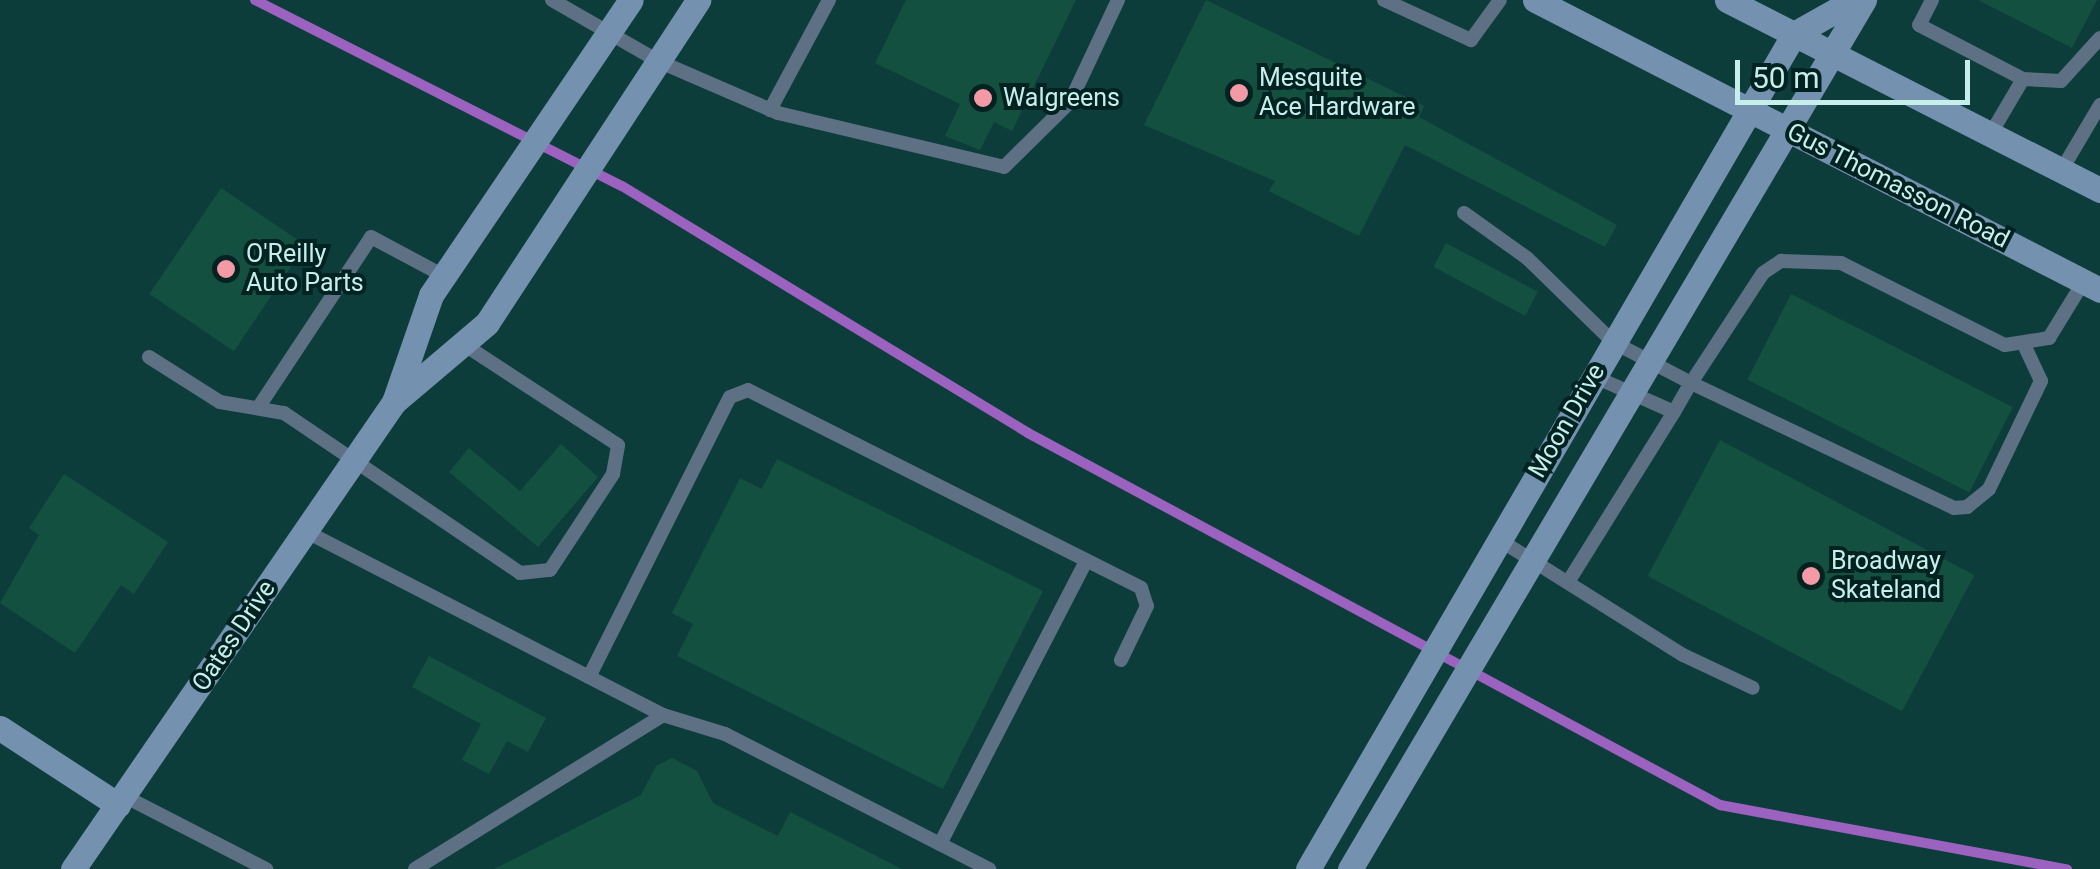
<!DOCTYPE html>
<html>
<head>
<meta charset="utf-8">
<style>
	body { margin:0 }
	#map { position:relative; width:2100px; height:869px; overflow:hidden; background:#0c3d3a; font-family:Roboto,sans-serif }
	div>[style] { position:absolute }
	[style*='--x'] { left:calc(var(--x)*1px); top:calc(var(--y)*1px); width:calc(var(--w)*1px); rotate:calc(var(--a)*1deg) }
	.stream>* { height:10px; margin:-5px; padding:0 5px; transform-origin:5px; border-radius:5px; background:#9b62c0 }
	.building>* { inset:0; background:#14503f; transform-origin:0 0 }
	.lane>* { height:14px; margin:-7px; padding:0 7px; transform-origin:7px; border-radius:7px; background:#5e7084 }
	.secondary>* { height:25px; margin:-12.5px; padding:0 12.5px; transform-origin:12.5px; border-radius:12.5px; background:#7591b0 }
	.dots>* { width:28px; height:28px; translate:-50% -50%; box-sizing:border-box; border:5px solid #002221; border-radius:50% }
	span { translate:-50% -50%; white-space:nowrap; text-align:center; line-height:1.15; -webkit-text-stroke:8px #002221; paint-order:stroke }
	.poi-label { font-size:25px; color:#c6eeeb }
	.left { translate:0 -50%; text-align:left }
	.street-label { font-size:25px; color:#c6eeeb }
	.scale { position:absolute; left:1735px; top:60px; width:235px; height:45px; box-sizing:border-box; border:5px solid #c6eeeb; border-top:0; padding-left:12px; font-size:30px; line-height:35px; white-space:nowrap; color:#c6eeeb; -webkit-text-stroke:8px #002221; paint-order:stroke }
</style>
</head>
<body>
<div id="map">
	<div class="stream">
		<div style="--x:255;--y:0;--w:411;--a:26.9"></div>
		<div style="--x:622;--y:186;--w:475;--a:31.3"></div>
		<div style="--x:1028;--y:433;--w:786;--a:28.26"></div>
		<div style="--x:1720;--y:805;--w:353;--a:10.5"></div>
	</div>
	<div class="building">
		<div style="clip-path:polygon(906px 0,1076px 0,1012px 131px,994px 122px,980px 150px,945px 136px,960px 104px,875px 63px)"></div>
		<div style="clip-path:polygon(1206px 0,1424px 106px,1419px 117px,1617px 225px,1605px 247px,1405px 145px,1359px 236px,1269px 191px,1275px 181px,1144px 125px)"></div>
		<div style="clip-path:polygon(1978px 0,2097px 0,2072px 48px)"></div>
		<div style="left:221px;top:188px;width:102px;height:128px;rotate:34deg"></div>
		<div style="left:1446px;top:243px;width:104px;height:27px;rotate:28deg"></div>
		<div style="left:1791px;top:294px;width:249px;height:96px;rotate:27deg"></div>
		<div style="left:1720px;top:440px;width:288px;height:154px;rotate:28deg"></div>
		<div style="clip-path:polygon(561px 444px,598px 477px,538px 547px,449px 472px,469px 448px,520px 491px)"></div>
		<div style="clip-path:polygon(777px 459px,1043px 591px,943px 789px,677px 656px,693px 624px,672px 613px,740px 478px,762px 489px)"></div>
		<div style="clip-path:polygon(64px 474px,168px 542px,134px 594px,121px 585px,75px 653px,0 603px,39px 535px,29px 528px)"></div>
		<div style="clip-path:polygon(429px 656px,546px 718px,528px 752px,507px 741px,489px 774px,462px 760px,481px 724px,412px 687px)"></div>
		<div style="clip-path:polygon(672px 758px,697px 771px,713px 803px,778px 836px,790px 812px,902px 869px,494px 869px,641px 795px,656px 766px)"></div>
	</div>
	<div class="lane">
		<div style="--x:552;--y:0;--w:122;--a:29.9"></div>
		<div style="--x:658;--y:61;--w:131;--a:23.4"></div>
		<div style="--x:778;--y:113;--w:232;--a:13.4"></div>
		<div style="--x:1004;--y:167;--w:93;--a:-44.6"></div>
		<div style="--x:1070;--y:102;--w:113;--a:-64.8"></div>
		<div style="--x:1384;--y:0;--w:96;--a:24.7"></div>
		<div style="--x:1471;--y:40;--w:49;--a:-54.1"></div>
		<div style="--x:1932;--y:0;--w:28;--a:117"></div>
		<div style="--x:1919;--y:25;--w:117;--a:27.4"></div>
		<div style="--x:2023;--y:79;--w:65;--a:120.5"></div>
		<div style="--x:2023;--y:79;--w:38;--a:3"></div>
		<div style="--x:2061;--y:81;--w:58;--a:-47.8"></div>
		<div style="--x:770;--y:110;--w:125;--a:-61.8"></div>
		<div style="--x:2061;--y:171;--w:77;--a:-59.4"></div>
		<div style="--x:1464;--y:213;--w:77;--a:35.5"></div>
		<div style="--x:1527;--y:258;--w:120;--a:44.3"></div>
		<div style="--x:1613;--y:342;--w:88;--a:27.7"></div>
		<div style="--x:1691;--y:383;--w:131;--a:-56.8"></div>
		<div style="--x:1763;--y:273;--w:22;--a:-34"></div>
		<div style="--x:1781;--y:261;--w:60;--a:1.9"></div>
		<div style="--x:1841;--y:263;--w:183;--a:26.6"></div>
		<div style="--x:2005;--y:345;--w:45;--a:-9"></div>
		<div style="--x:2049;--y:338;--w:67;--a:-58.4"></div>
		<div style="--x:149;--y:357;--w:84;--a:32.4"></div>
		<div style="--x:220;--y:402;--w:65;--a:9.8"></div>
		<div style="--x:284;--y:413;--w:285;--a:34.1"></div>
		<div style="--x:520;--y:573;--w:30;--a:-6"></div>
		<div style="--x:550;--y:570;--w:115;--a:-56.7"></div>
		<div style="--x:613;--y:474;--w:29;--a:-80"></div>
		<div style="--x:618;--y:445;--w:185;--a:-146.9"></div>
		<div style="--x:260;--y:405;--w:201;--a:-56.5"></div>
		<div style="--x:371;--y:237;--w:83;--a:28.1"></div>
		<div style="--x:1674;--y:412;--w:34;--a:-60"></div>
		<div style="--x:1691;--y:383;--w:291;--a:25.4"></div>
		<div style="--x:1954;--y:508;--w:13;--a:-4"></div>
		<div style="--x:1967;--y:507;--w:28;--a:-39"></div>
		<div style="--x:1989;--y:489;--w:120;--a:-64.3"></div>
		<div style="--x:2041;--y:381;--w:40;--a:-115"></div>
		<div style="--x:305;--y:531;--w:403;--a:27.2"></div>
		<div style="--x:1498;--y:539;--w:218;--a:32.1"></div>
		<div style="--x:1683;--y:655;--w:77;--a:25.2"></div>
		<div style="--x:1570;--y:579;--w:197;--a:-58.1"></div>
		<div style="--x:1674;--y:412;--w:89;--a:-156"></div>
		<div style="--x:589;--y:677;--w:313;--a:-63.3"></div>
		<div style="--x:730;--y:397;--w:19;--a:-21"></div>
		<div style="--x:748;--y:390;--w:440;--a:26.7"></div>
		<div style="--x:1141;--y:588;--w:19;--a:72"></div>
		<div style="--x:1147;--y:606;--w:60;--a:115.7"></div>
		<div style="--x:124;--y:796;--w:160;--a:27.2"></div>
		<div style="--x:940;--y:844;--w:318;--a:-62.7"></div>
		<div style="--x:415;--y:869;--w:292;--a:-31.8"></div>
		<div style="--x:663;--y:715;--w:65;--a:17"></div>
		<div style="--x:725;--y:734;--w:297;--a:27.1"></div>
	</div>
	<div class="secondary">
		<div style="--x:1535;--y:0;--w:635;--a:27.17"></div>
		<div style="--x:1727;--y:0;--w:419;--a:27"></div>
		<div style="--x:394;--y:402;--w:122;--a:-40.3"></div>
		<div style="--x:487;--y:323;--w:386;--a:-56.8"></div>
		<div style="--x:0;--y:728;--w:141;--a:33.1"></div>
		<div style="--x:73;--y:869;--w:567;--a:-55.5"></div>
		<div style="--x:394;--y:402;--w:113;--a:-70.9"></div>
		<div style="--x:431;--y:295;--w:356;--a:-55.9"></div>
		<div style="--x:1308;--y:869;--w:966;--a:-59.8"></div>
		<div style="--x:1794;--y:34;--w:69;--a:-29.5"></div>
		<div style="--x:1350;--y:869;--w:1010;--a:-59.4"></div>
	</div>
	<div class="dots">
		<div style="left:1239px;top:93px;background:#f49aa7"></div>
		<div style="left:983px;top:98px;background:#f49aa7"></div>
		<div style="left:226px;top:269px;background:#f49aa7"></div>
		<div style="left:1811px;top:576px;background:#f49aa7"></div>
	</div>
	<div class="poi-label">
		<span class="left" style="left:1259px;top:93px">Mesquite<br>Ace Hardware</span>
		<span class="left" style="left:1003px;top:98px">Walgreens</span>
		<span class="left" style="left:246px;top:269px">O'Reilly<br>Auto Parts</span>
		<span class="left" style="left:1831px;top:576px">Broadway<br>Skateland</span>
	</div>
	<div class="street-label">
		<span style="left:1898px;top:186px;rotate:27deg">Gus Thomasson Road</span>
		<span style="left:1567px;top:421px;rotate:-60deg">Moon Drive</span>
		<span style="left:234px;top:636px;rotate:-56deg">Oates Drive</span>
	</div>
	<div class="scale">50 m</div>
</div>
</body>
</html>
